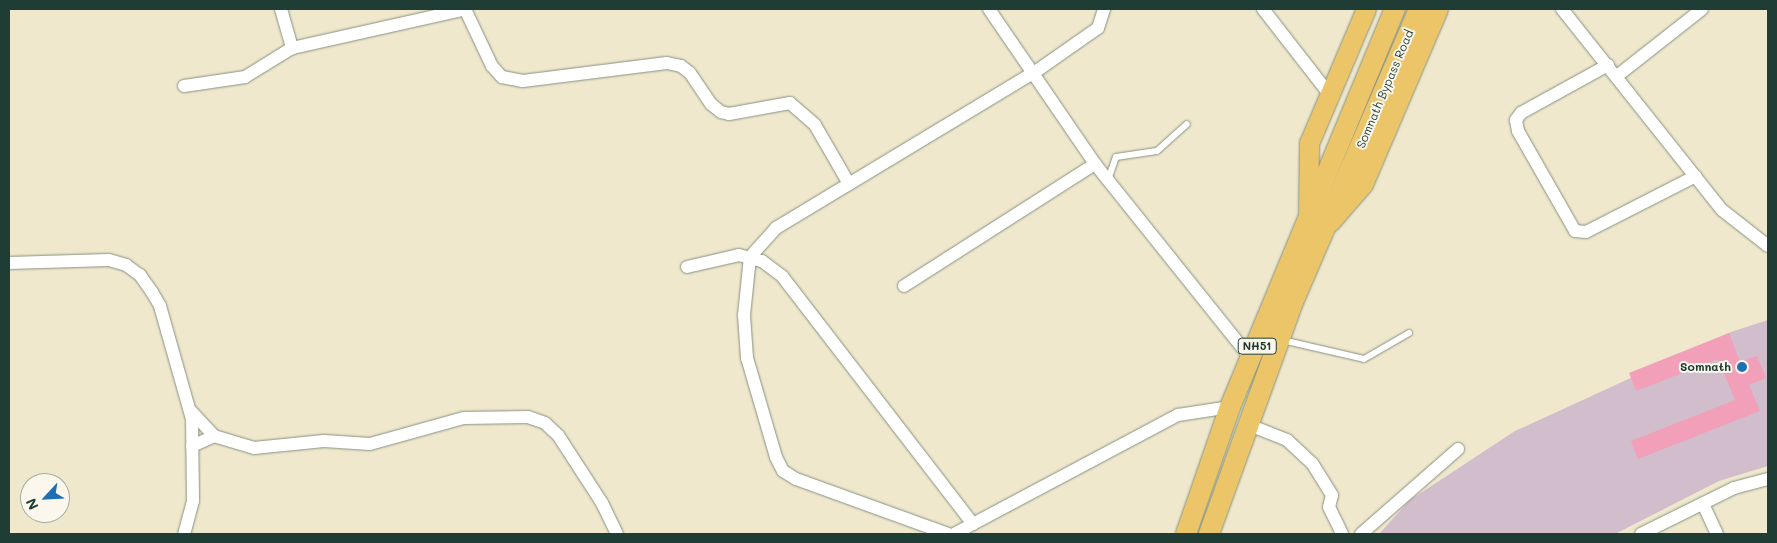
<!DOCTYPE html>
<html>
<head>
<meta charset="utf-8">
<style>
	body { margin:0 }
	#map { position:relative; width:1777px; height:543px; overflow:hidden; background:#efe8cd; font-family:Mali,sans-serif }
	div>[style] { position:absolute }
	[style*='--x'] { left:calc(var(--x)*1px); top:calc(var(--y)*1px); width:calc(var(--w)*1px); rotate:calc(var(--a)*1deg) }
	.industrial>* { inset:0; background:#d1bdcb }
	.building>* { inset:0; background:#f29fb9 }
	.roads { filter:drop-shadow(0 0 1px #879280) drop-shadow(0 0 1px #879280) }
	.service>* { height:6px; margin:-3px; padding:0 3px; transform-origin:3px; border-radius:3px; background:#fff }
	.minor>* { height:12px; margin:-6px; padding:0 6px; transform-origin:6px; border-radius:6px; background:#fff }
	.primary>* { height:19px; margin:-9.5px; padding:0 9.5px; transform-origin:9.5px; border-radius:9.5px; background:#ecc569 }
	.trunk>* { height:20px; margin:-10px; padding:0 10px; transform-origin:10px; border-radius:10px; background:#ecc569 }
	.dots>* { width:14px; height:14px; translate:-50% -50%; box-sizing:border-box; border:2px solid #fbf7ec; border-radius:50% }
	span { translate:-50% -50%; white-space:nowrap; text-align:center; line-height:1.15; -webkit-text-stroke:4px #fbf7ec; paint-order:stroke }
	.shield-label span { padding:1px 4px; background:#fbf7ec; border:1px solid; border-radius:4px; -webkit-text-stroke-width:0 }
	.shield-label { font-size:11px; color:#1f3d34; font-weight:700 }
	.street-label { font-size:12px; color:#1f3d34 }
	.poi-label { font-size:12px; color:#1f3d34; font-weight:700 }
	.right { translate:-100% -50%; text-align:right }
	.frame { position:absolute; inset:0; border:10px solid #1f3d34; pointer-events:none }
	.north { position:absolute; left:20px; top:473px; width:50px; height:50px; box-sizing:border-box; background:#fbf7ec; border:1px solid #a3ada2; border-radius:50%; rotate:245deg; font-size:14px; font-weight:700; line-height:20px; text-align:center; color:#1f3d34 }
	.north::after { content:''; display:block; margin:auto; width:18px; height:22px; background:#1f6fb2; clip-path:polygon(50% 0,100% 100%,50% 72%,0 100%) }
</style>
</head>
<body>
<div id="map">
	<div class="industrial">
		<div style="clip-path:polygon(1768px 320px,1768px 466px,1719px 481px,1615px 534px,1379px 534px,1410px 500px,1515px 431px,1731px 332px)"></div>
	</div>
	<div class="building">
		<div style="clip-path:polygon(1729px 333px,1740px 362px,1757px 356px,1766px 378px,1749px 385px,1760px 411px,1638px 459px,1631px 441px,1735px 400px,1718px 359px,1636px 391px,1629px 373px)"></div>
	</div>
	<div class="roads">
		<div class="service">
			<div style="--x:1108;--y:180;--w:24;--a:-71"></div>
			<div style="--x:1116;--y:157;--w:41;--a:-8.3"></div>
			<div style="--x:1157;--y:151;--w:40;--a:-42"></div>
			<div style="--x:1282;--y:340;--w:84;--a:13"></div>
			<div style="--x:1364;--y:359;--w:52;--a:-30"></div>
		</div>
		<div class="minor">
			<div style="--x:281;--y:9;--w:41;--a:74.2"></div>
			<div style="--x:465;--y:9;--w:63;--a:64.7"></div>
			<div style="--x:492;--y:66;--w:15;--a:48"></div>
			<div style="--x:502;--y:77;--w:21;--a:11"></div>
			<div style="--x:523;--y:81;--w:145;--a:-7.1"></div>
			<div style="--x:667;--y:63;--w:14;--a:12"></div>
			<div style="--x:681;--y:66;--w:11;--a:38"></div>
			<div style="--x:690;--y:73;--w:37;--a:56"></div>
			<div style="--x:711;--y:104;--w:13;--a:39"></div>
			<div style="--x:721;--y:112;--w:8;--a:14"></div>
			<div style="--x:729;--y:114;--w:62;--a:-10.2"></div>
			<div style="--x:790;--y:103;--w:33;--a:41"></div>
			<div style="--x:815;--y:125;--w:68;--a:60"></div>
			<div style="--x:989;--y:9;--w:188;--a:55.6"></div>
			<div style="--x:1095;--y:164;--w:250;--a:51.3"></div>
			<div style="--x:1263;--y:9;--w:109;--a:52.1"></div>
			<div style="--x:1562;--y:9;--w:257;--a:51.5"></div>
			<div style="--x:1722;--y:210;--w:58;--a:38"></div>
			<div style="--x:1608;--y:65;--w:99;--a:151.1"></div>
			<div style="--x:1521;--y:113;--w:9;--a:126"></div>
			<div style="--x:1516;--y:120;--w:11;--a:80"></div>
			<div style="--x:1518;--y:131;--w:115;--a:60.3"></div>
			<div style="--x:1575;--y:231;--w:11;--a:5"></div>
			<div style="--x:1586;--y:232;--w:123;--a:-27"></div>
			<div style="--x:1617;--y:76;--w:108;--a:-38.2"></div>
			<div style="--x:184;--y:86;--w:62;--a:-8.4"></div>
			<div style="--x:245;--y:77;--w:55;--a:-31.7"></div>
			<div style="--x:292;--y:48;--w:178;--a:-12.6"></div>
			<div style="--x:9;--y:263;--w:100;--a:-1.7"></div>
			<div style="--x:109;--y:260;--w:18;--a:16"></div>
			<div style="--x:126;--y:265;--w:17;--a:36"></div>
			<div style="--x:140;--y:275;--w:21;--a:55"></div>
			<div style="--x:152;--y:292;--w:16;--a:60"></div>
			<div style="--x:160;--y:306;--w:117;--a:74.2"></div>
			<div style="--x:192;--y:419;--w:82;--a:89.3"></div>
			<div style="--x:193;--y:501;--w:34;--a:105"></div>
			<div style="--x:687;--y:267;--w:53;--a:-13"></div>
			<div style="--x:739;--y:255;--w:24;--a:15"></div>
			<div style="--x:762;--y:261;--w:25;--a:37"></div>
			<div style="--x:782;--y:276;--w:313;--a:52.4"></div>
			<div style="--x:904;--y:286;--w:227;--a:-32.6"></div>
			<div style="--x:190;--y:410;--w:35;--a:47"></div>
			<div style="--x:1249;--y:425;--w:41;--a:21.5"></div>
			<div style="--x:1287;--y:440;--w:34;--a:43"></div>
			<div style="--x:1312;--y:463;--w:38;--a:58"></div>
			<div style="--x:1332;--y:495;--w:12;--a:104"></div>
			<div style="--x:1329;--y:507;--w:30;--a:64"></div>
			<div style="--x:192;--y:446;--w:24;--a:-24"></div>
			<div style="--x:214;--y:436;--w:42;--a:16.7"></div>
			<div style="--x:254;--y:448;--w:70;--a:-5.7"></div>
			<div style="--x:324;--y:441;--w:46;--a:3.7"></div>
			<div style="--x:370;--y:444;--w:98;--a:-15.5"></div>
			<div style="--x:464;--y:418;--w:64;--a:-0.9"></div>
			<div style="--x:528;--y:417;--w:18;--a:19"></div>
			<div style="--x:545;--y:423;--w:18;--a:43"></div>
			<div style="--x:558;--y:435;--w:81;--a:57.1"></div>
			<div style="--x:602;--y:503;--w:34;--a:64"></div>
			<div style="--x:1703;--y:504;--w:33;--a:65"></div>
			<div style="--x:948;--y:534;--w:162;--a:-160.1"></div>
			<div style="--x:796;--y:479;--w:15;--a:-148"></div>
			<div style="--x:783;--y:471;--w:16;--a:-117"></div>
			<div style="--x:776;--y:457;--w:103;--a:-106.3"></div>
			<div style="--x:747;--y:358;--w:43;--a:-94"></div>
			<div style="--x:744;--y:315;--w:58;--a:-84.1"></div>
			<div style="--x:750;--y:257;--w:39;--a:-48"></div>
			<div style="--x:776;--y:228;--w:302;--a:-31.1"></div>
			<div style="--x:1035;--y:72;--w:77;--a:-34.9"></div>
			<div style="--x:1098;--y:28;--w:20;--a:-72"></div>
			<div style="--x:954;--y:534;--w:254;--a:-28"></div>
			<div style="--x:1178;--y:415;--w:53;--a:-8.7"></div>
			<div style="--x:1361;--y:534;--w:129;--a:-41.2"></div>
			<div style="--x:1641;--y:534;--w:104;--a:-26.3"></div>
			<div style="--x:1734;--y:488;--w:35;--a:-15"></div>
		</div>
		<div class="primary">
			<div style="--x:1308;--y:216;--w:73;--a:-89.2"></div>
			<div style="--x:1309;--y:143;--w:146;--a:-67"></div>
			<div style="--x:1330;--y:222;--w:50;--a:-49"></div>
			<div style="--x:1363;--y:184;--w:190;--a:-66.8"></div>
		</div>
		<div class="trunk">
			<div style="--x:1186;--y:534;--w:134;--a:-70.9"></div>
			<div style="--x:1230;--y:407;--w:431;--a:-67.5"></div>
			<div style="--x:1209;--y:534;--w:247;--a:-70.1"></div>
			<div style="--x:1293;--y:302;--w:319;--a:-66.7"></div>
		</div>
	</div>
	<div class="dots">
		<div style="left:1742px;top:367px;background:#1f6fb2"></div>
	</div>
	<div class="shield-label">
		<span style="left:1257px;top:346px">NH51</span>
	</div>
	<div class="street-label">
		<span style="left:1385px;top:89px;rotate:-67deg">Somnath Bypass Road</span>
	</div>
	<div class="poi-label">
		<span class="right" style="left:1731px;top:367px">Somnath</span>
	</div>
	<div class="frame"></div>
	<div class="north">N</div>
</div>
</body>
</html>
